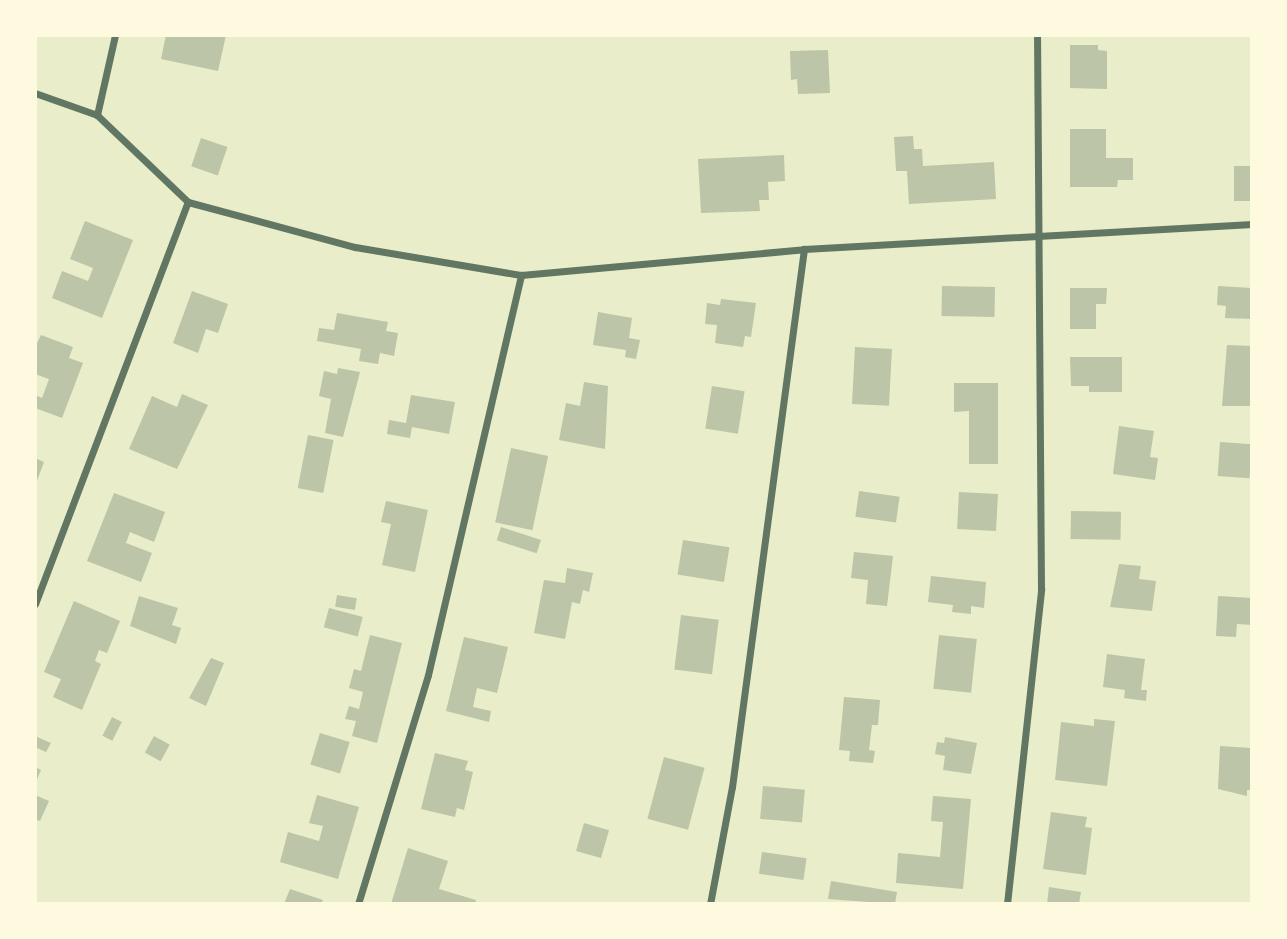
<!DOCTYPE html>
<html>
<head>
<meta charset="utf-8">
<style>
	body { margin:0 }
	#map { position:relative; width:1287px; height:939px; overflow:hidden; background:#e9edc9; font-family:"Open Sans",sans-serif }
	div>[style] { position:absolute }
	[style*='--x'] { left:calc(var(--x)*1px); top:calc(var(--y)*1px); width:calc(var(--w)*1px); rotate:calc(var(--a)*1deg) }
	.building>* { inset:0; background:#bcc5a7; transform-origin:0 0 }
	.minor>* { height:7px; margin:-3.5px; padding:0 3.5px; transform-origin:3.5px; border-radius:3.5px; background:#617663 }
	span { translate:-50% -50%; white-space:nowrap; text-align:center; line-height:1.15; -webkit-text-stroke:7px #fefae0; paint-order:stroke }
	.frame { position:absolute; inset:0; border:37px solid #fefae0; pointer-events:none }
</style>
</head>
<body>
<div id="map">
	<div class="building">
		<div style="clip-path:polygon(166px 35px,226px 35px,218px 71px,161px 59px)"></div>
		<div style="clip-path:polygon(1070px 45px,1098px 45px,1098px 50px,1107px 51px,1107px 89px,1070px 88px)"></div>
		<div style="clip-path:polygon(828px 50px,830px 93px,798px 94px,797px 79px,791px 80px,790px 51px)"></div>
		<div style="clip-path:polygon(1070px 129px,1106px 129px,1106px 158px,1133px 158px,1133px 180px,1118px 180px,1117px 187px,1070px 187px)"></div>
		<div style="clip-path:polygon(913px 136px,914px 149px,922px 149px,923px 166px,994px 162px,996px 199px,909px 204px,907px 171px,896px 171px,894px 137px)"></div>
		<div style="left:201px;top:138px;width:28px;height:30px;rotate:19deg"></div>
		<div style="clip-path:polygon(784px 155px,785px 181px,768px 182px,769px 200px,759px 200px,760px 211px,701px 213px,698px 159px)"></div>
		<div style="left:1234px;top:166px;width:18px;height:35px"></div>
		<div style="clip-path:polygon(85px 221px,133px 240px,102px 318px,52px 298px,62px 271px,88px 281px,93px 268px,70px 259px)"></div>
		<div style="left:942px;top:286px;width:53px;height:30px;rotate:1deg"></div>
		<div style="clip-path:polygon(1218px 286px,1252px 288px,1252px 319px,1225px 318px,1226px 306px,1217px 305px)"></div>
		<div style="clip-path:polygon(1070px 288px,1107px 288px,1106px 304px,1096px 304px,1096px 329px,1070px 329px)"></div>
		<div style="clip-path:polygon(192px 291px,228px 304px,218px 333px,206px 329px,198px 353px,173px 343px)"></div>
		<div style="clip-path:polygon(721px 299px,756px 303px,751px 337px,745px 336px,743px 347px,715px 343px,717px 325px,705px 324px,707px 303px,720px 305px)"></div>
		<div style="clip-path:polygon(598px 312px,632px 318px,629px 338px,640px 340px,636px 359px,625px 357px,626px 350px,593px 345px)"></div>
		<div style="clip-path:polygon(337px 313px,388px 322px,386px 331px,398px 333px,394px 356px,380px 353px,378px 364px,359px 361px,361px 349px,317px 341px,319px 328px,334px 330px)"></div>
		<div style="clip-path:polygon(41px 335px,73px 347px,69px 358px,83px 363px,62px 418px,35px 408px,35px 395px,42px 398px,49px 379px,35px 374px,35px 347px)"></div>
		<div style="clip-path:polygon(1227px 345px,1252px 346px,1252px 406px,1222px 406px)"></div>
		<div style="left:855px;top:347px;width:37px;height:57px;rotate:3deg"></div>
		<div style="clip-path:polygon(1070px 357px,1122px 357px,1122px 392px,1089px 392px,1089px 386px,1071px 386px)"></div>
		<div style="clip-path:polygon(338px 368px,360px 372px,343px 437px,325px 433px,331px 399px,319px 396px,324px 371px,337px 374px)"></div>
		<div style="clip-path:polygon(584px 382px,608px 386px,605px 449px,559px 440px,566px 403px,580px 406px)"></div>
		<div style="clip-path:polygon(954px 383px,998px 383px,998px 464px,969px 464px,969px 411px,954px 412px)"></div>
		<div style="left:712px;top:386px;width:33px;height:43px;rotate:9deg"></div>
		<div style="clip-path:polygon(182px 394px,208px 405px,177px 469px,129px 449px,152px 396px,177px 407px)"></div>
		<div style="clip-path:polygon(411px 395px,455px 402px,449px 434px,412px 427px,410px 438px,387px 434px,389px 420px,406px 423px)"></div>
		<div style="clip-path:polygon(1119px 426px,1154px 431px,1150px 457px,1158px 458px,1155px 480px,1113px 474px)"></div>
		<div style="left:308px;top:435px;width:26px;height:54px;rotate:11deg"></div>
		<div style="left:1220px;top:442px;width:32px;height:34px;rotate:4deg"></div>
		<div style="left:511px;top:448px;width:38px;height:76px;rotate:12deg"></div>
		<div style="clip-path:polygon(35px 458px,44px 462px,35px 486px)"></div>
		<div style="left:859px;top:491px;width:41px;height:26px;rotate:8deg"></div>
		<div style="left:959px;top:492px;width:39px;height:37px;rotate:3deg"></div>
		<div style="clip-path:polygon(114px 493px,165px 512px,154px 542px,130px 532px,126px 543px,152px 553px,141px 582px,87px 561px)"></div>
		<div style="clip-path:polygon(386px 501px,428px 510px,415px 572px,382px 565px,391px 524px,381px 522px)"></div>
		<div style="left:1071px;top:511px;width:50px;height:28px;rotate:1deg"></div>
		<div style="left:501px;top:527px;width:42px;height:14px;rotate:18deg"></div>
		<div style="left:683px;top:540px;width:47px;height:35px;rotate:9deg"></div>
		<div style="clip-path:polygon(854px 552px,893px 556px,887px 606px,866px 604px,868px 580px,851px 578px)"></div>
		<div style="clip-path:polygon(1119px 564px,1141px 566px,1139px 579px,1156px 581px,1152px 611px,1110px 607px)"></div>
		<div style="clip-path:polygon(567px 568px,593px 573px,589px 592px,583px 590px,580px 604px,572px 602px,565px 639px,534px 633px,544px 580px,565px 583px)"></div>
		<div style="clip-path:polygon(931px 576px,986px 582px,984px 608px,971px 606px,971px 614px,952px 612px,953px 605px,928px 602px)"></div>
		<div style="left:337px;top:595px;width:20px;height:12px;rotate:9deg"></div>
		<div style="clip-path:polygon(139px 596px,178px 608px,172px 625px,181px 628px,176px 644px,130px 626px)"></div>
		<div style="clip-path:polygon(1218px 596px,1252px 598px,1252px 625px,1237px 624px,1236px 637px,1216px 636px)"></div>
		<div style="clip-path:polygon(74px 601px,120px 621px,107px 653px,99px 650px,95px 661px,101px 664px,82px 710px,53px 697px,61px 679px,44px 672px)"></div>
		<div style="left:329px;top:608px;width:35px;height:20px;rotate:15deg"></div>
		<div style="left:681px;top:615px;width:38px;height:55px;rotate:7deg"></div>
		<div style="clip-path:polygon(370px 635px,402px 643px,377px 743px,352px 736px,356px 721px,345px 719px,349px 706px,359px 709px,363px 692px,349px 688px,354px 669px,361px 671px)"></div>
		<div style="left:939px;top:635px;width:38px;height:54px;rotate:6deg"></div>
		<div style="clip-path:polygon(464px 637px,508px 647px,497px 693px,477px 688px,473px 707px,491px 711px,489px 722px,446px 711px)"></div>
		<div style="clip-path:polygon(1107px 654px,1145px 659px,1141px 690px,1147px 690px,1146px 701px,1124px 698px,1125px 690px,1103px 687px)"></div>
		<div style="clip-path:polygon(211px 658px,224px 663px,206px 706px,189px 698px)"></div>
		<div style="clip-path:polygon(844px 697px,880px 700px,878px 725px,872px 725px,869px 750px,875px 751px,873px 763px,849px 761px,850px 751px,839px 750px)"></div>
		<div style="left:112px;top:717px;width:11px;height:21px;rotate:27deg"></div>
		<div style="clip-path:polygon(1094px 719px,1115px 721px,1107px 786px,1055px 780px,1061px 722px,1094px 726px)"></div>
		<div style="left:320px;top:733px;width:31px;height:33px;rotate:17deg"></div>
		<div style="clip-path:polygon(35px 736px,51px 743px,46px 752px,35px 747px)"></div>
		<div style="left:154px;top:736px;width:18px;height:19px;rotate:29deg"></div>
		<div style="clip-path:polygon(945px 737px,977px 743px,971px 774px,943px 770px,945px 756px,935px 754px,937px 742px,944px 743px)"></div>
		<div style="clip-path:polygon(1220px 746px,1251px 748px,1252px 790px,1247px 790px,1247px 796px,1218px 789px)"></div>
		<div style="clip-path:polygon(435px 753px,468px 761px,465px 770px,473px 772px,464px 810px,457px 808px,455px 817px,421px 809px)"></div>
		<div style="left:664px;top:757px;width:42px;height:64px;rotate:15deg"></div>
		<div style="clip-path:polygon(35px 767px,41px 770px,35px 784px)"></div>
		<div style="left:763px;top:786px;width:42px;height:33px;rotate:5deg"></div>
		<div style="clip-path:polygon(35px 795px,49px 801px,40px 821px,35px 819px)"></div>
		<div style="clip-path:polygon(317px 795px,359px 807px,338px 879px,280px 862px,288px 832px,319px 841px,323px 826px,309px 823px)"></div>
		<div style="clip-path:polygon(933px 796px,971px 799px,963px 889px,896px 883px,898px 853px,940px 857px,943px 822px,931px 821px)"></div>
		<div style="clip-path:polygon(1051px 812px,1087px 817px,1085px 827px,1092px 828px,1086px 875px,1043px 869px)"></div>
		<div style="left:584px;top:823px;width:26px;height:29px;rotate:16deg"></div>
		<div style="clip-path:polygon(408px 848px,448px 861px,439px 889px,476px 900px,475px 904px,391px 904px)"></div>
		<div style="left:762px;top:852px;width:45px;height:22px;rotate:8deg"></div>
		<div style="clip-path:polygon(831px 881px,897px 892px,895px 904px,828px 899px)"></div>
		<div style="clip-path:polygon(1049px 887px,1081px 892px,1079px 904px,1047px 904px)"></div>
		<div style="clip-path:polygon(290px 889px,323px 900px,321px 904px,284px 904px)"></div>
	</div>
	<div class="minor">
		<div style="--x:35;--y:93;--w:66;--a:19.5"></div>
		<div style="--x:97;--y:115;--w:126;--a:43.7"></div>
		<div style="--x:188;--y:202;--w:173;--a:15.1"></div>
		<div style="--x:355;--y:247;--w:168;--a:9.6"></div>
		<div style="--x:521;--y:275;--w:284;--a:-5.2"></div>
		<div style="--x:804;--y:249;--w:449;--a:-3.2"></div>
		<div style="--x:97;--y:115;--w:82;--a:-77.3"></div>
		<div style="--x:35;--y:604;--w:430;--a:-69.2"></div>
		<div style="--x:358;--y:904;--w:239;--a:-73"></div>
		<div style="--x:428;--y:675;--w:411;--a:-76.9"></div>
		<div style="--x:710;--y:904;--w:119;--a:-79.4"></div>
		<div style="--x:732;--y:787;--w:543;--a:-82.38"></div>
		<div style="--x:1007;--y:904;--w:317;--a:-83.8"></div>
		<div style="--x:1041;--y:589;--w:554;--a:-90.41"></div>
	</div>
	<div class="frame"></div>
</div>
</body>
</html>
